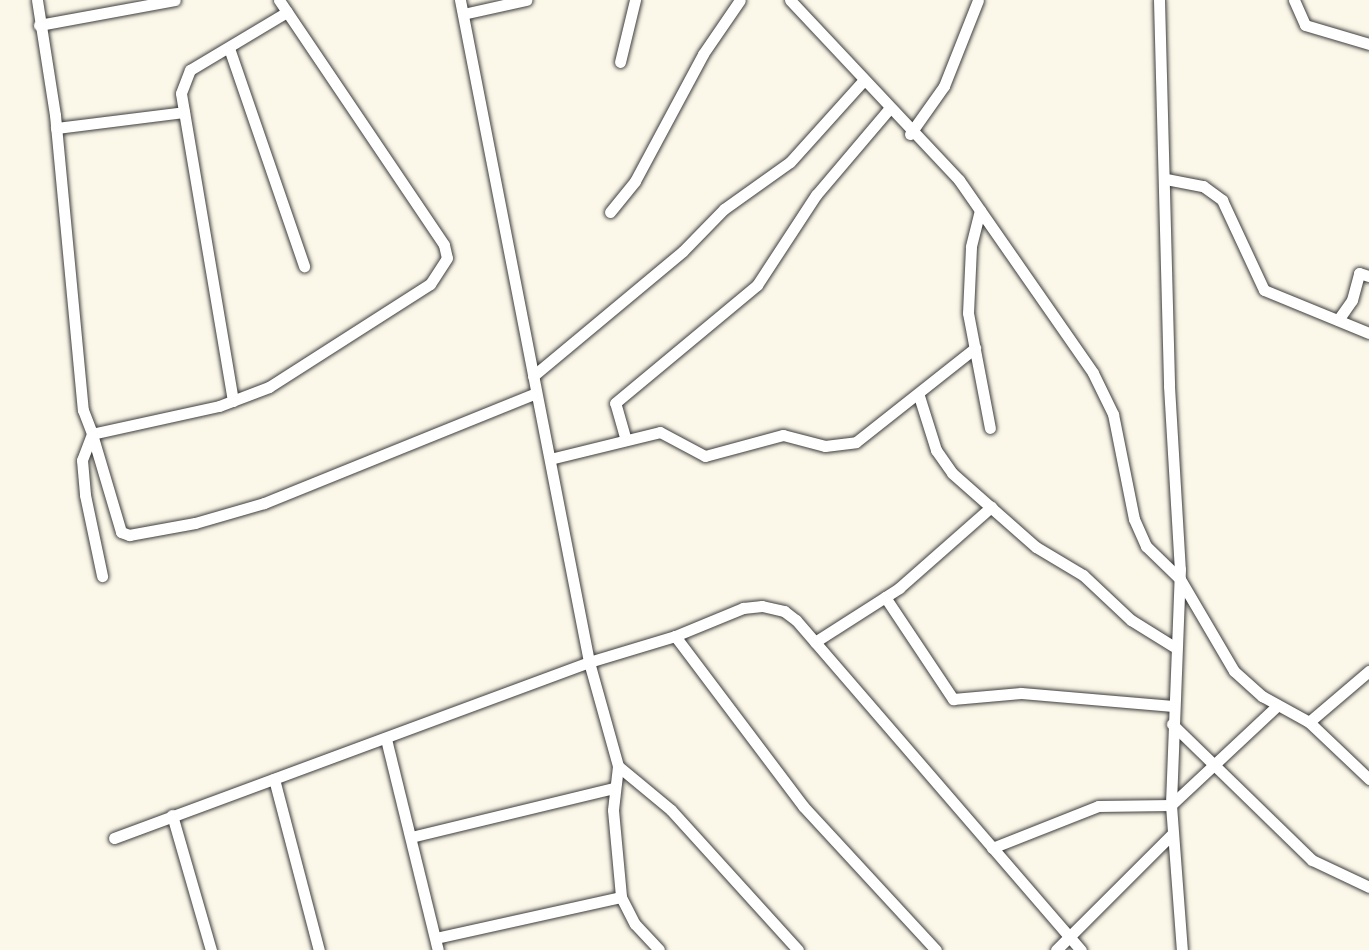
<!DOCTYPE html>
<html>
<head>
<meta charset="utf-8">
<style>
	body { margin:0 }
	#map { position:relative; width:1369px; height:950px; overflow:hidden; background:#fcf8e9; font-family:"Noto Serif",serif }
	div>[style] { position:absolute }
	[style*='--x'] { left:calc(var(--x)*1px); top:calc(var(--y)*1px); width:calc(var(--w)*1px); rotate:calc(var(--a)*1deg) }
	.roads { filter:drop-shadow(0 0 2px #3d3d3d) drop-shadow(0 0 2px #3d3d3d) }
	.minor>* { height:11px; margin:-5.5px; padding:0 5.5px; transform-origin:5.5px; border-radius:5.5px; background:#fff }
	span { translate:-50% -50%; white-space:nowrap; text-align:center; line-height:1.15; -webkit-text-stroke:8px #fff; paint-order:stroke }
</style>
</head>
<body>
<div id="map">
	<div class="roads">
		<div class="minor">
			<div style="--x:37;--y:0;--w:116;--a:81.1"></div>
			<div style="--x:55;--y:115;--w:296;--a:84.6"></div>
			<div style="--x:83;--y:410;--w:26;--a:69"></div>
			<div style="--x:92;--y:434;--w:28;--a:111"></div>
			<div style="--x:82;--y:460;--w:35;--a:85"></div>
			<div style="--x:85;--y:495;--w:83;--a:78.1"></div>
			<div style="--x:279;--y:0;--w:295;--a:56"></div>
			<div style="--x:444;--y:245;--w:13;--a:77"></div>
			<div style="--x:447;--y:258;--w:31;--a:123"></div>
			<div style="--x:430;--y:284;--w:191;--a:147.4"></div>
			<div style="--x:269;--y:387;--w:53;--a:159.2"></div>
			<div style="--x:219;--y:406;--w:130;--a:167.6"></div>
			<div style="--x:92;--y:434;--w:102;--a:73.5"></div>
			<div style="--x:121;--y:532;--w:9;--a:21"></div>
			<div style="--x:129;--y:535;--w:67;--a:-10.3"></div>
			<div style="--x:195;--y:523;--w:72;--a:-16.2"></div>
			<div style="--x:264;--y:503;--w:293;--a:-22"></div>
			<div style="--x:460;--y:0;--w:674;--a:78.97"></div>
			<div style="--x:589;--y:662;--w:108;--a:74.4"></div>
			<div style="--x:618;--y:766;--w:44;--a:96.5"></div>
			<div style="--x:613;--y:810;--w:87;--a:84.7"></div>
			<div style="--x:621;--y:897;--w:30;--a:63"></div>
			<div style="--x:635;--y:924;--w:35;--a:47"></div>
			<div style="--x:790;--y:0;--w:247;--a:46.8"></div>
			<div style="--x:959;--y:180;--w:235;--a:55.2"></div>
			<div style="--x:1093;--y:373;--w:46;--a:64"></div>
			<div style="--x:1113;--y:414;--w:107;--a:78.7"></div>
			<div style="--x:1134;--y:519;--w:30;--a:66"></div>
			<div style="--x:1146;--y:546;--w:47;--a:44.1"></div>
			<div style="--x:1180;--y:579;--w:107;--a:59.6"></div>
			<div style="--x:1234;--y:671;--w:38;--a:42"></div>
			<div style="--x:1262;--y:696;--w:54;--a:29"></div>
			<div style="--x:1309;--y:722;--w:83;--a:43.5"></div>
			<div style="--x:1159;--y:0;--w:386;--a:88.5"></div>
			<div style="--x:1169;--y:386;--w:183;--a:86.6"></div>
			<div style="--x:1180;--y:569;--w:236;--a:92.2"></div>
			<div style="--x:1171;--y:805;--w:145;--a:85.7"></div>
			<div style="--x:1294;--y:0;--w:27;--a:66"></div>
			<div style="--x:1305;--y:25;--w:67;--a:16.5"></div>
			<div style="--x:463;--y:14;--w:65;--a:-12.5"></div>
			<div style="--x:39;--y:25;--w:138;--a:-10.4"></div>
			<div style="--x:229;--y:48;--w:231;--a:71"></div>
			<div style="--x:620;--y:62;--w:64;--a:-76.4"></div>
			<div style="--x:56;--y:128;--w:129;--a:-7.1"></div>
			<div style="--x:910;--y:134;--w:59;--a:-54.7"></div>
			<div style="--x:944;--y:86;--w:92;--a:-68.4"></div>
			<div style="--x:1166;--y:179;--w:38;--a:11"></div>
			<div style="--x:1203;--y:186;--w:24;--a:36"></div>
			<div style="--x:1222;--y:200;--w:99;--a:65"></div>
			<div style="--x:1264;--y:290;--w:113;--a:22.3"></div>
			<div style="--x:980;--y:210;--w:38;--a:104"></div>
			<div style="--x:971;--y:247;--w:66;--a:92.6"></div>
			<div style="--x:968;--y:313;--w:117;--a:79.2"></div>
			<div style="--x:610;--y:212;--w:40;--a:-51"></div>
			<div style="--x:635;--y:181;--w:144;--a:-61.8"></div>
			<div style="--x:703;--y:54;--w:65;--a:-55.6"></div>
			<div style="--x:1338;--y:320;--w:24;--a:-55"></div>
			<div style="--x:1352;--y:300;--w:28;--a:-75"></div>
			<div style="--x:1359;--y:273;--w:10;--a:17"></div>
			<div style="--x:533;--y:376;--w:195;--a:-39.8"></div>
			<div style="--x:683;--y:251;--w:59;--a:-45.7"></div>
			<div style="--x:724;--y:209;--w:81;--a:-35.5"></div>
			<div style="--x:790;--y:162;--w:108;--a:-48"></div>
			<div style="--x:919;--y:396;--w:57;--a:72.5"></div>
			<div style="--x:936;--y:450;--w:28;--a:55"></div>
			<div style="--x:952;--y:473;--w:112;--a:41.4"></div>
			<div style="--x:1036;--y:547;--w:55;--a:30.8"></div>
			<div style="--x:1083;--y:575;--w:66;--a:43.2"></div>
			<div style="--x:1131;--y:620;--w:49;--a:31.8"></div>
			<div style="--x:233;--y:401;--w:312;--a:-99.6"></div>
			<div style="--x:181;--y:93;--w:25;--a:-69"></div>
			<div style="--x:190;--y:70;--w:113;--a:-30.9"></div>
			<div style="--x:625;--y:437;--w:35;--a:-106"></div>
			<div style="--x:615;--y:403;--w:185;--a:-39.7"></div>
			<div style="--x:757;--y:285;--w:108;--a:-56.8"></div>
			<div style="--x:816;--y:195;--w:111;--a:-49.7"></div>
			<div style="--x:550;--y:459;--w:113;--a:-13.8"></div>
			<div style="--x:660;--y:432;--w:51;--a:28.1"></div>
			<div style="--x:705;--y:456;--w:81;--a:-15.1"></div>
			<div style="--x:783;--y:435;--w:43;--a:14.7"></div>
			<div style="--x:825;--y:446;--w:31;--a:-7"></div>
			<div style="--x:856;--y:442;--w:152;--a:-38.3"></div>
			<div style="--x:885;--y:597;--w:123;--a:56.3"></div>
			<div style="--x:953;--y:699;--w:68;--a:-5"></div>
			<div style="--x:1021;--y:693;--w:153;--a:4.9"></div>
			<div style="--x:675;--y:636;--w:213;--a:53"></div>
			<div style="--x:803;--y:806;--w:196;--a:47.3"></div>
			<div style="--x:815;--y:642;--w:100;--a:-32.7"></div>
			<div style="--x:899;--y:588;--w:123;--a:-41.4"></div>
			<div style="--x:1309;--y:722;--w:79;--a:-40.4"></div>
			<div style="--x:1172;--y:724;--w:195;--a:44.2"></div>
			<div style="--x:1312;--y:860;--w:63;--a:25.3"></div>
			<div style="--x:386;--y:739;--w:217;--a:76.2"></div>
			<div style="--x:618;--y:766;--w:69;--a:39.7"></div>
			<div style="--x:671;--y:810;--w:189;--a:47.8"></div>
			<div style="--x:274;--y:779;--w:177;--a:75.3"></div>
			<div style="--x:172;--y:815;--w:141;--a:73.9"></div>
			<div style="--x:411;--y:837;--w:208;--a:-13.6"></div>
			<div style="--x:114;--y:838;--w:507;--a:-20.33"></div>
			<div style="--x:589;--y:662;--w:90;--a:-16.8"></div>
			<div style="--x:675;--y:636;--w:74;--a:-22.4"></div>
			<div style="--x:743;--y:608;--w:19;--a:-6"></div>
			<div style="--x:762;--y:606;--w:23;--a:13"></div>
			<div style="--x:784;--y:611;--w:15;--a:37"></div>
			<div style="--x:796;--y:620;--w:436;--a:49.2"></div>
			<div style="--x:992;--y:848;--w:114;--a:-21.6"></div>
			<div style="--x:1098;--y:806;--w:73;--a:-0.8"></div>
			<div style="--x:1171;--y:805;--w:146;--a:-43.1"></div>
			<div style="--x:436;--y:938;--w:189;--a:-12.5"></div>
			<div style="--x:1056;--y:950;--w:164;--a:-45"></div>
		</div>
	</div>
</div>
</body>
</html>
